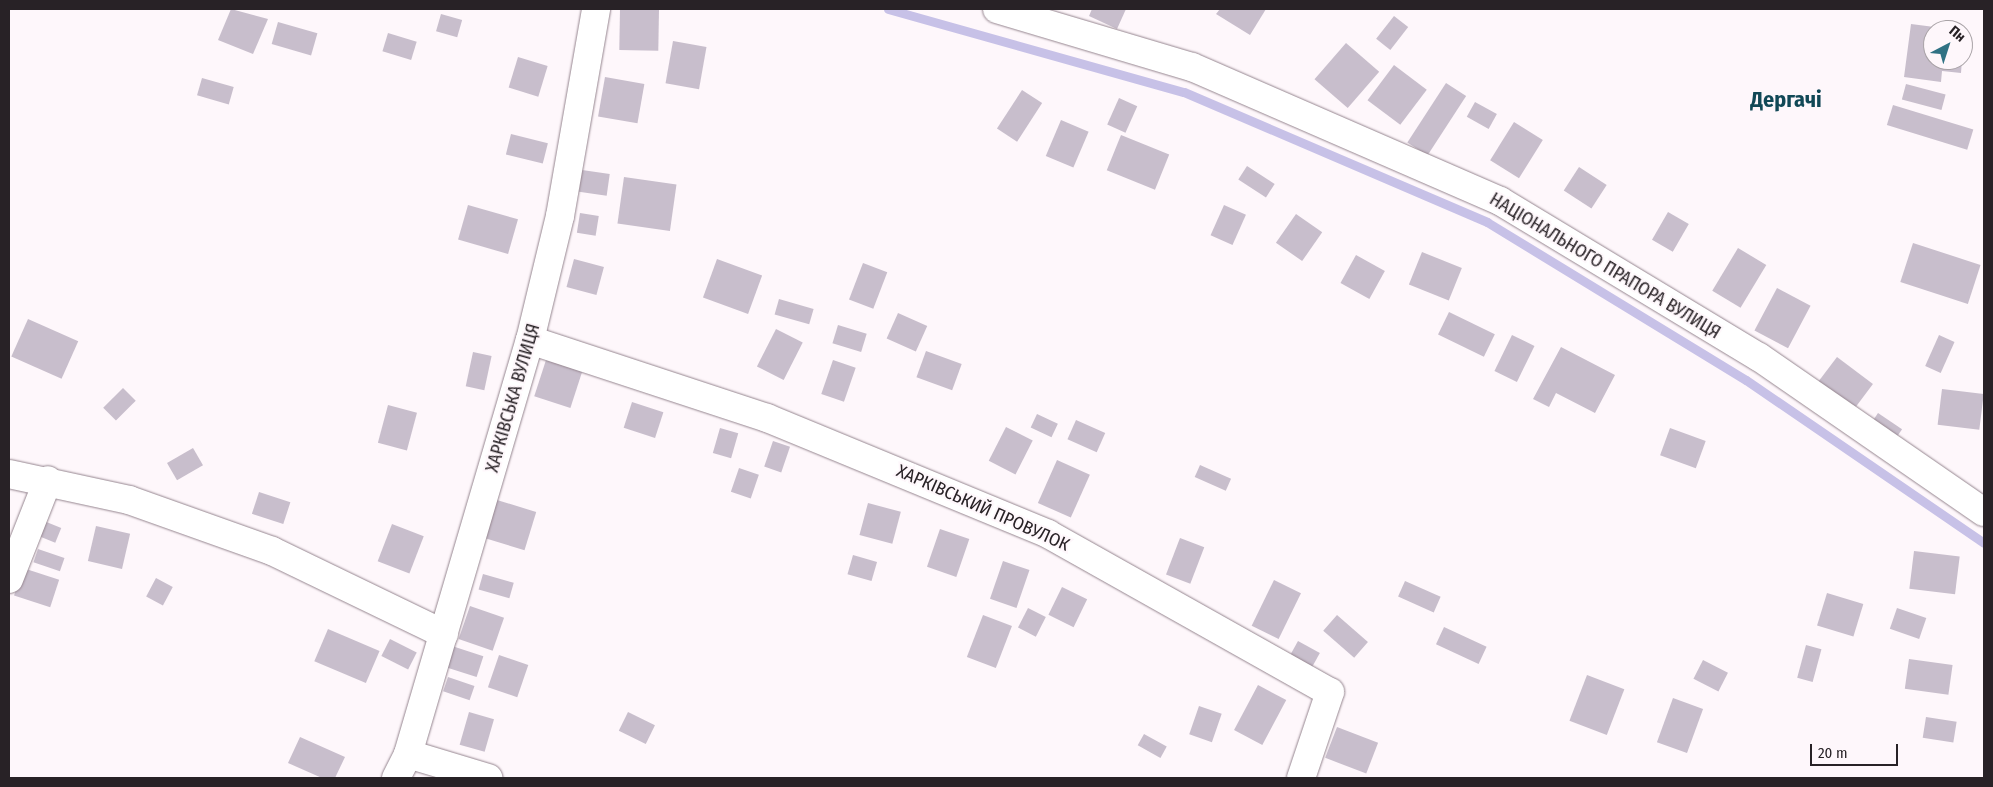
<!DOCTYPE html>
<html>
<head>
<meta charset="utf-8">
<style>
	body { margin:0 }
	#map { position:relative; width:1993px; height:787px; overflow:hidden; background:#fef7fb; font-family:"Fira Sans Condensed",sans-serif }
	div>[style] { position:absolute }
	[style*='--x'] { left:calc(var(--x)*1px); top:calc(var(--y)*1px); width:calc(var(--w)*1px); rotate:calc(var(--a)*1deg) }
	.stream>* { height:9px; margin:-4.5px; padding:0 4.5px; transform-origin:4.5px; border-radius:4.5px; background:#c7c1e7 }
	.building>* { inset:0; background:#c8becc; transform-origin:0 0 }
	.roads { filter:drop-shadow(0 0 1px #95858f) drop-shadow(0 0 1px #95858f) }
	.minor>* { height:28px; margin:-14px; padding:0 14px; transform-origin:14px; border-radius:14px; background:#fff }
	span { translate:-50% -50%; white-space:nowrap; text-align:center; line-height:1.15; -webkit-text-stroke:4px #fef7fb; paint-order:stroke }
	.street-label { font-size:18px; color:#282226 }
	.district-label { font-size:22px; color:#114856; font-weight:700 }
	.frame { position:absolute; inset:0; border:10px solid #282226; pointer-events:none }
	.north { position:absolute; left:1923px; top:20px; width:50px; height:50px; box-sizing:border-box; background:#fef7fb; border:1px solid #a8a2a6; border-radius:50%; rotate:40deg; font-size:14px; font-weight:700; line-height:20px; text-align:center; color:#282226 }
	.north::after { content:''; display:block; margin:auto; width:18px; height:22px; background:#307284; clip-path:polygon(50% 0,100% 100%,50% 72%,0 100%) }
	.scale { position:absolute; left:1810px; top:744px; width:88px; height:22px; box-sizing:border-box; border:2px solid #282226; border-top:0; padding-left:6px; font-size:15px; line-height:18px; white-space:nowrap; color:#282226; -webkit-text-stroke:4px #fef7fb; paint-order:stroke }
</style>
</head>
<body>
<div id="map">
	<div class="stream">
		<div style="--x:888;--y:9;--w:307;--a:15.7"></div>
		<div style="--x:1184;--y:92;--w:330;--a:23.2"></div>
		<div style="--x:1487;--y:222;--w:303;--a:31.4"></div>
		<div style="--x:1746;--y:380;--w:288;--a:34.4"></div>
	</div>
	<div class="building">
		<div style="clip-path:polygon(231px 9px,268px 19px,253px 54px,218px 40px)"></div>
		<div style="left:620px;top:9px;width:39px;height:41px;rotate:1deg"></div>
		<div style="clip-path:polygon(1092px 9px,1126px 9px,1117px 29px,1089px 16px)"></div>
		<div style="clip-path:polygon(1220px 9px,1266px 9px,1250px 35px,1216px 14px)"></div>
		<div style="left:441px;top:14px;width:22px;height:18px;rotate:16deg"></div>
		<div style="left:1394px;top:16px;width:18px;height:29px;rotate:38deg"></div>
		<div style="left:278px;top:22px;width:41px;height:23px;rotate:16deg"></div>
		<div style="clip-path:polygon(1911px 24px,1950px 29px,1933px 30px,1933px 60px,1962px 60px,1961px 73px,1942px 71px,1941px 82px,1904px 77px)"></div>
		<div style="left:388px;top:33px;width:30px;height:19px;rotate:17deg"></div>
		<div style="left:673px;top:41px;width:34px;height:43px;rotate:10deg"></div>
		<div style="left:1346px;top:43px;width:44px;height:48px;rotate:41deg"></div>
		<div style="left:518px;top:57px;width:31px;height:32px;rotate:17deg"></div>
		<div style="left:1394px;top:65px;width:41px;height:44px;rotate:37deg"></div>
		<div style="left:605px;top:77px;width:40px;height:40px;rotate:10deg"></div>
		<div style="left:202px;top:78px;width:33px;height:18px;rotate:16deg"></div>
		<div style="left:1446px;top:83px;width:24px;height:71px;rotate:33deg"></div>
		<div style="left:1906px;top:84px;width:41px;height:16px;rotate:15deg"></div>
		<div style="left:1022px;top:90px;width:24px;height:46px;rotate:33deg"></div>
		<div style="left:1119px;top:98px;width:20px;height:29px;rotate:24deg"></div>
		<div style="left:1475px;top:102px;width:25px;height:17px;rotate:29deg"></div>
		<div style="left:1893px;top:105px;width:84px;height:21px;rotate:17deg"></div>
		<div style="left:1061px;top:120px;width:30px;height:39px;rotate:23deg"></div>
		<div style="left:1514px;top:122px;width:34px;height:45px;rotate:32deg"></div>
		<div style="left:511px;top:134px;width:38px;height:21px;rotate:14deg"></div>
		<div style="left:1121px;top:135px;width:52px;height:38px;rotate:22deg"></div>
		<div style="left:1247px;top:166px;width:33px;height:16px;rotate:33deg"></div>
		<div style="left:1579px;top:167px;width:33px;height:28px;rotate:33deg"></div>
		<div style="left:582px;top:170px;width:28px;height:22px;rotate:8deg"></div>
		<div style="left:624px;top:177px;width:53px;height:47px;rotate:8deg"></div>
		<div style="left:468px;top:205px;width:52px;height:36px;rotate:16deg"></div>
		<div style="left:1224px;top:205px;width:24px;height:33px;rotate:24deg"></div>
		<div style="left:1668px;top:212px;width:24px;height:32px;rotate:30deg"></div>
		<div style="left:580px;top:213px;width:19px;height:20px;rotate:9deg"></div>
		<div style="left:1296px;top:214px;width:32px;height:35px;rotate:35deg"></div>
		<div style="left:1913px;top:243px;width:71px;height:41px;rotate:18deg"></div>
		<div style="left:1738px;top:248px;width:33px;height:50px;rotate:31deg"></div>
		<div style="left:1422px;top:252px;width:43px;height:35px;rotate:22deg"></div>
		<div style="left:1356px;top:255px;width:33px;height:32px;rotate:29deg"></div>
		<div style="left:574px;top:259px;width:31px;height:29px;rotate:15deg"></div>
		<div style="left:717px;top:259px;width:48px;height:41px;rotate:20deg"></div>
		<div style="left:863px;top:263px;width:26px;height:39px;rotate:21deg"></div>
		<div style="left:1777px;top:288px;width:38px;height:48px;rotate:28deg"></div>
		<div style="left:779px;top:299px;width:36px;height:16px;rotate:16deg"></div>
		<div style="left:1449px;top:312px;width:51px;height:25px;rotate:26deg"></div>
		<div style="left:898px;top:313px;width:32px;height:28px;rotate:24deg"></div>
		<div style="left:28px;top:319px;width:55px;height:41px;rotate:24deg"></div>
		<div style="left:838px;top:325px;width:30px;height:19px;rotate:17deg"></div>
		<div style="left:776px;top:329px;width:30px;height:42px;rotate:27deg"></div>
		<div style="left:1512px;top:335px;width:25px;height:40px;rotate:26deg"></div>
		<div style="left:1939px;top:335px;width:17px;height:34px;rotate:24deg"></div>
		<div style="clip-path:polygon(1561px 347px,1615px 375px,1595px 413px,1556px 393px,1549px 407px,1533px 399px)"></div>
		<div style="left:926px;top:351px;width:38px;height:28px;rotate:20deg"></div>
		<div style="left:473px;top:352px;width:19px;height:35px;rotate:12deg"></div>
		<div style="left:1837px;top:357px;width:45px;height:33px;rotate:37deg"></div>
		<div style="left:546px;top:360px;width:38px;height:38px;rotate:18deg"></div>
		<div style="left:833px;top:360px;width:24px;height:36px;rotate:19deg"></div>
		<div style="left:123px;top:388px;width:18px;height:28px;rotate:45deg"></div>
		<div style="left:1942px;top:389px;width:42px;height:36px;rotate:7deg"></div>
		<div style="left:632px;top:402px;width:33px;height:27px;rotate:18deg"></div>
		<div style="left:388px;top:405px;width:30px;height:39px;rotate:15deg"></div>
		<div style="left:1878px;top:413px;width:29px;height:15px;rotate:34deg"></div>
		<div style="left:1037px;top:414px;width:23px;height:15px;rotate:25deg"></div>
		<div style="left:1076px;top:420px;width:32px;height:21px;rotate:24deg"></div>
		<div style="left:1006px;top:427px;width:30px;height:38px;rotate:27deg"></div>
		<div style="left:720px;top:428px;width:19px;height:26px;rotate:16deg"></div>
		<div style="left:1670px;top:428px;width:38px;height:29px;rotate:20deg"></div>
		<div style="left:773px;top:441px;width:18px;height:27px;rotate:19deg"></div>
		<div style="left:193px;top:448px;width:20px;height:30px;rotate:60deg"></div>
		<div style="left:1057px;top:460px;width:36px;height:47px;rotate:24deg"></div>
		<div style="left:1200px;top:465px;width:34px;height:13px;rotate:24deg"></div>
		<div style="left:739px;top:468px;width:21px;height:25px;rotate:19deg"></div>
		<div style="left:259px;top:492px;width:33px;height:23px;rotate:18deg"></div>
		<div style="left:497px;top:500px;width:41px;height:40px;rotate:17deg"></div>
		<div style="left:868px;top:503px;width:34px;height:33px;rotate:15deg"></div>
		<div style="left:39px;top:519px;width:24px;height:16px;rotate:22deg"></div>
		<div style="left:392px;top:524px;width:34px;height:40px;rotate:21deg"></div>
		<div style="left:96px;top:526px;width:35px;height:36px;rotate:13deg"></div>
		<div style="left:940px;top:529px;width:31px;height:40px;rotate:19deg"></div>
		<div style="left:1180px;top:538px;width:26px;height:39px;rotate:21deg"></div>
		<div style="left:38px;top:549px;width:28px;height:14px;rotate:19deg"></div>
		<div style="left:1914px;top:551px;width:46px;height:38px;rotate:7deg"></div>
		<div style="left:853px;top:555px;width:25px;height:20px;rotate:16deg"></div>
		<div style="left:1003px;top:561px;width:28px;height:40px;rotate:19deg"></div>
		<div style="left:23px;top:568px;width:38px;height:29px;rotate:18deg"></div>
		<div style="left:483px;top:574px;width:32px;height:16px;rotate:16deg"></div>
		<div style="left:156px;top:578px;width:19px;height:21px;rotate:28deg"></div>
		<div style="left:1274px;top:580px;width:30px;height:51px;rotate:26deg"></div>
		<div style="left:1405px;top:581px;width:39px;height:17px;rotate:24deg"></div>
		<div style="left:1062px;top:587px;width:28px;height:31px;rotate:26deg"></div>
		<div style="left:1827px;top:593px;width:38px;height:34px;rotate:17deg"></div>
		<div style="left:470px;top:606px;width:36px;height:35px;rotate:19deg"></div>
		<div style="left:1028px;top:608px;width:20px;height:22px;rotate:27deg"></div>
		<div style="left:1897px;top:608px;width:31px;height:22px;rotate:19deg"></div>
		<div style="left:983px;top:615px;width:31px;height:45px;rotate:21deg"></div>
		<div style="left:1337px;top:615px;width:41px;height:21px;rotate:41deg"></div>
		<div style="left:1444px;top:627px;width:47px;height:19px;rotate:25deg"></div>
		<div style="left:328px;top:629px;width:56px;height:35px;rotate:23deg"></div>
		<div style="left:390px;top:639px;width:30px;height:19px;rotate:27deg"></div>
		<div style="left:1298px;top:641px;width:25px;height:16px;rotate:29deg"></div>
		<div style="left:1806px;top:645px;width:16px;height:34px;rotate:15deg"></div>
		<div style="left:452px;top:646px;width:33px;height:22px;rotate:18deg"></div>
		<div style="left:499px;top:655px;width:31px;height:34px;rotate:19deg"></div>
		<div style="left:1909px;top:659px;width:44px;height:30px;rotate:8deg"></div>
		<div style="left:1703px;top:660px;width:28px;height:21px;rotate:27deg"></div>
		<div style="left:1587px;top:675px;width:40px;height:49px;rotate:21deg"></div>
		<div style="left:448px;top:677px;width:28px;height:15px;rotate:19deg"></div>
		<div style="left:1258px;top:685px;width:32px;height:51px;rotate:28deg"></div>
		<div style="left:1673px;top:698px;width:32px;height:47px;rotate:20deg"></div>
		<div style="left:1199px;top:706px;width:24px;height:30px;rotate:19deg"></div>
		<div style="left:469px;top:712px;width:26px;height:34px;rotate:16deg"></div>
		<div style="left:628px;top:712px;width:30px;height:21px;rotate:26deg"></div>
		<div style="left:1926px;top:717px;width:31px;height:21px;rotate:9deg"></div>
		<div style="left:1337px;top:727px;width:44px;height:33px;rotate:21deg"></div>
		<div style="left:1144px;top:734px;width:26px;height:13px;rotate:29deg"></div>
		<div style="clip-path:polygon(300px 737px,345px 757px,335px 778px,322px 778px,288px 763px)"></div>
	</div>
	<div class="roads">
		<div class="minor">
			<div style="--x:997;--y:9;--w:203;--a:16.6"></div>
			<div style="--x:1192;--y:67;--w:336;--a:23.5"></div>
			<div style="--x:1500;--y:201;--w:302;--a:31.1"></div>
			<div style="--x:1759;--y:357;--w:273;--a:34.6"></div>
			<div style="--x:530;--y:340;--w:250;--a:18.2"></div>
			<div style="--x:767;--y:418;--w:304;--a:22.4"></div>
			<div style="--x:1048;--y:534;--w:323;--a:29.3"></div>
			<div style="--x:1330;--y:692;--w:91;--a:108.6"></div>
			<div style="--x:9;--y:474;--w:123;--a:12.2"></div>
			<div style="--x:129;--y:500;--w:152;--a:19.6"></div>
			<div style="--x:272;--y:551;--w:191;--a:25.8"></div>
			<div style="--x:9;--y:579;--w:106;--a:-68.5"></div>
			<div style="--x:408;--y:754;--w:84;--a:16.7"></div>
			<div style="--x:396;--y:778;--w:27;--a:-63"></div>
			<div style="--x:408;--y:754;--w:432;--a:-73.6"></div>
			<div style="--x:530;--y:340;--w:128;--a:-76.4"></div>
			<div style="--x:560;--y:216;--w:210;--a:-80.1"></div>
		</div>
	</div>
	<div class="street-label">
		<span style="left:1605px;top:266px;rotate:31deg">НАЦІОНАЛЬНОГО ПРАПОРА ВУЛИЦЯ</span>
		<span style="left:513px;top:398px;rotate:-74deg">ХАРКІВСЬКА ВУЛИЦЯ</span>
		<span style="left:983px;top:508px;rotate:24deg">ХАРКІВСЬКИЙ ПРОВУЛОК</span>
	</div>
	<div class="district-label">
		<span style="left:1786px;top:100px">Дергачі</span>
	</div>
	<div class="frame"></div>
	<div class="north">Пн</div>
	<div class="scale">20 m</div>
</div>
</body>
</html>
